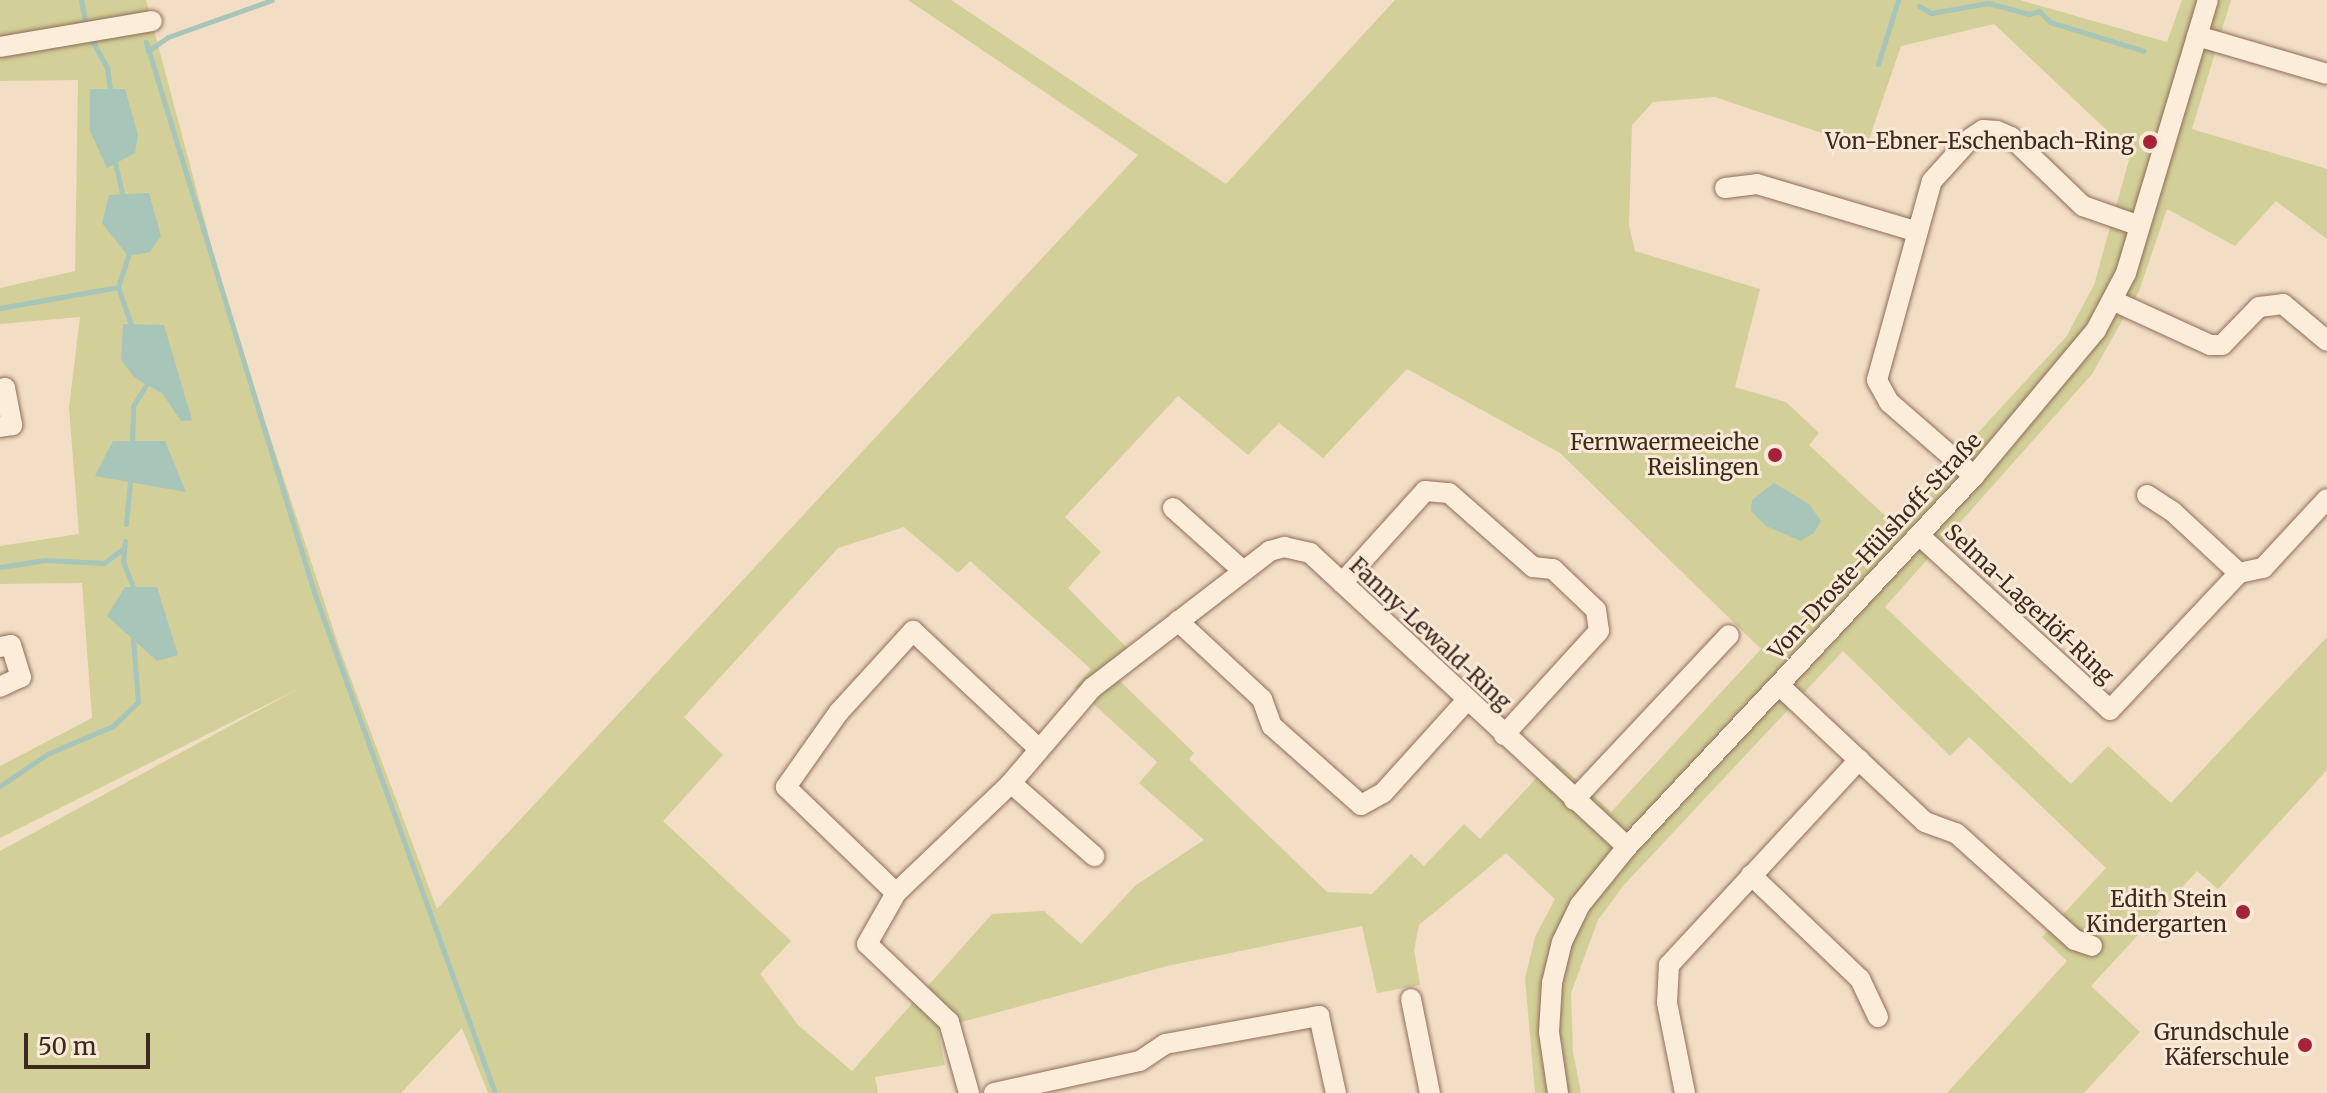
<!DOCTYPE html>
<html>
<head>
<meta charset="utf-8">
<style>
	body { margin:0 }
	#map { position:relative; width:2327px; height:1093px; overflow:hidden; background:#f2dec5; font-family:Merriweather,serif }
	div>[style] { position:absolute }
	[style*='--x'] { left:calc(var(--x)*1px); top:calc(var(--y)*1px); width:calc(var(--w)*1px); rotate:calc(var(--a)*1deg) }
	.green>* { inset:0; background:#d2cf98 }
	.water>* { inset:0; background:#a7c5b8 }
	.stream>* { height:5px; margin:-2.5px; padding:0 2.5px; transform-origin:2.5px; border-radius:2.5px; background:#a7c5b8 }
	.roads { filter:drop-shadow(0 0 2px #8f6d59) drop-shadow(0 0 2px #8f6d59) }
	.minor>* { height:20px; margin:-10px; padding:0 10px; transform-origin:10px; border-radius:10px; background:#fcecda }
	.dots>* { width:22px; height:22px; translate:-50% -50%; box-sizing:border-box; border:4px solid #f9e9d6; border-radius:50% }
	span { translate:-50% -50%; white-space:nowrap; text-align:center; line-height:1.15; -webkit-text-stroke:6px #f9e9d6; paint-order:stroke }
	.poi-label { font-size:22px; color:#3e291e }
	.right { translate:-100% -50%; text-align:right }
	.street-label { font-size:22px; color:#3e291e }
	.scale { position:absolute; left:24px; top:1033px; width:126px; height:36px; box-sizing:border-box; border:4px solid #3e291e; border-top:0; padding-left:10px; font-size:24px; line-height:28px; white-space:nowrap; color:#3e291e; -webkit-text-stroke:6px #f9e9d6; paint-order:stroke }
</style>
</head>
<body>
<div id="map">
	<div class="green">
		<div style="clip-path:polygon(evenodd,0 0,146px 0,228px 308px,340px 650px,437px 909px,1138px 155px,908px 0,951px 0,1226px 184px,1395px 0,2020px 0,2167px 42px,2182px 0,2231px 0,2192px 129px,2327px 169px,2327px 239px,2276px 201px,2235px 246px,2167px 209px,2139px 291px,2092px 374px,1885px 607px,2071px 784px,2108px 746px,2171px 803px,2327px 637px,2327px 770px,2218px 889px,2197px 871px,2091px 986px,2140px 1032px,2084px 1093px,1947px 1093px,2067px 961px,2042px 937px,2106px 868px,1969px 737px,1950px 756px,1843px 651px,1623px 886px,1598px 920px,1571px 993px,1573px 1052px,1581px 1093px,1535px 1093px,1525px 978px,1535px 937px,1555px 899px,1506px 853px,1419px 925px,1414px 950px,1420px 985px,1377px 993px,1362px 926px,1167px 966px,962px 1022px,938px 1031px,945px 1065px,875px 1077px,878px 1093px,488px 1093px,462px 1028px,401px 1093px,0 1093px,0 851px,298px 689px,0 838px,0 766px,92px 718px,82px 583px,0 584px,0 546px,79px 534px,69px 408px,80px 317px,0 324px,0 288px,75px 271px,78px 80px,0 81px,0 0,1994px 24px,2114px 137px,2134px 142px,2094px 285px,2066px 337px,1894px 524px,1809px 445px,1819px 433px,1786px 402px,1735px 387px,1760px 289px,1635px 251px,1629px 225px,1632px 125px,1653px 102px,1715px 97px,1866px 148px,1901px 46px,1994px 24px,0 0,1407px 369px,1560px 453px,1761px 649px,1611px 812px,1554px 759px,1480px 839px,1464px 824px,1424px 866px,1411px 854px,1372px 894px,1327px 892px,1189px 759px,1194px 753px,1118px 679px,1139px 660px,1068px 588px,1101px 552px,1065px 517px,1178px 396px,1248px 455px,1279px 423px,1323px 458px,1407px 369px,0 0,904px 527px,958px 573px,970px 561px,1091px 669px,1075px 687px,1157px 762px,1139px 783px,1204px 840px,1136px 885px,1081px 944px,1044px 911px,992px 914px,852px 1071px,798px 1025px,760px 974px,791px 941px,663px 821px,723px 755px,684px 717px,838px 548px,904px 527px)"></div>
	</div>
	<div class="water">
		<div style="clip-path:polygon(90px 89px,125px 89px,138px 135px,135px 153px,107px 168px,90px 131px)"></div>
		<div style="clip-path:polygon(149px 193px,161px 236px,150px 252px,128px 256px,102px 223px,109px 195px)"></div>
		<div style="clip-path:polygon(123px 324px,164px 325px,192px 420px,181px 421px,162px 393px,135px 378px,121px 360px)"></div>
		<div style="clip-path:polygon(113px 441px,165px 441px,186px 492px,95px 476px)"></div>
		<div style="clip-path:polygon(1774px 483px,1809px 504px,1821px 521px,1814px 533px,1801px 541px,1766px 526px,1751px 511px,1752px 500px)"></div>
		<div style="clip-path:polygon(125px 587px,157px 587px,178px 655px,157px 661px,107px 616px)"></div>
	</div>
	<div class="stream">
		<div style="--x:81;--y:0;--w:26;--a:79"></div>
		<div style="--x:1919;--y:6;--w:14;--a:30"></div>
		<div style="--x:1931;--y:13;--w:58;--a:-10"></div>
		<div style="--x:1988;--y:3;--w:42;--a:15"></div>
		<div style="--x:2029;--y:14;--w:10;--a:-17"></div>
		<div style="--x:2039;--y:11;--w:16;--a:45"></div>
		<div style="--x:2050;--y:22;--w:98;--a:17.1"></div>
		<div style="--x:89;--y:35;--w:38;--a:61"></div>
		<div style="--x:107;--y:68;--w:21;--a:82"></div>
		<div style="--x:146;--y:42;--w:578;--a:73.01"></div>
		<div style="--x:315;--y:595;--w:530;--a:70.13"></div>
		<div style="--x:148;--y:51;--w:24;--a:-35"></div>
		<div style="--x:168;--y:37;--w:110;--a:-19.6"></div>
		<div style="--x:1878;--y:64;--w:67;--a:-72.6"></div>
		<div style="--x:115;--y:163;--w:32;--a:77"></div>
		<div style="--x:118;--y:287;--w:39;--a:71"></div>
		<div style="--x:0;--y:308;--w:120;--a:-10.1"></div>
		<div style="--x:118;--y:287;--w:33;--a:-72"></div>
		<div style="--x:132;--y:441;--w:35;--a:-88"></div>
		<div style="--x:133;--y:406;--w:25;--a:-58"></div>
		<div style="--x:126;--y:524;--w:42;--a:-84.6"></div>
		<div style="--x:125;--y:541;--w:20;--a:96"></div>
		<div style="--x:123;--y:561;--w:28;--a:69"></div>
		<div style="--x:0;--y:567;--w:46;--a:-8.8"></div>
		<div style="--x:45;--y:560;--w:59;--a:2.9"></div>
		<div style="--x:104;--y:563;--w:25;--a:-37"></div>
		<div style="--x:0;--y:786;--w:57;--a:-34.2"></div>
		<div style="--x:47;--y:754;--w:72;--a:-23"></div>
		<div style="--x:113;--y:726;--w:35;--a:-44"></div>
		<div style="--x:138;--y:702;--w:63;--a:-94.5"></div>
	</div>
	<div class="roads">
		<div class="minor">
			<div style="--x:2197;--y:36;--w:135;--a:16.3"></div>
			<div style="--x:0;--y:47;--w:154;--a:-9.7"></div>
			<div style="--x:1725;--y:188;--w:32;--a:-7"></div>
			<div style="--x:1757;--y:184;--w:165;--a:16.6"></div>
			<div style="--x:2114;--y:301;--w:106;--a:24.6"></div>
			<div style="--x:2210;--y:345;--w:12;--a:0"></div>
			<div style="--x:2222;--y:345;--w:53;--a:-45.8"></div>
			<div style="--x:2259;--y:307;--w:24;--a:-7"></div>
			<div style="--x:2283;--y:304;--w:57;--a:40.1"></div>
			<div style="--x:0;--y:389;--w:5;--a:-11"></div>
			<div style="--x:5;--y:388;--w:38;--a:79"></div>
			<div style="--x:12;--y:425;--w:12;--a:171"></div>
			<div style="--x:1974;--y:476;--w:113;--a:-139"></div>
			<div style="--x:1889;--y:402;--w:25;--a:-119"></div>
			<div style="--x:1877;--y:380;--w:206;--a:-74.6"></div>
			<div style="--x:1932;--y:181;--w:58;--a:-47.8"></div>
			<div style="--x:1971;--y:138;--w:14;--a:-34"></div>
			<div style="--x:1983;--y:130;--w:14;--a:4"></div>
			<div style="--x:1997;--y:131;--w:15;--a:23"></div>
			<div style="--x:2011;--y:137;--w:100;--a:43.8"></div>
			<div style="--x:2083;--y:206;--w:60;--a:19.3"></div>
			<div style="--x:2147;--y:495;--w:30;--a:33"></div>
			<div style="--x:2172;--y:511;--w:91;--a:42.8"></div>
			<div style="--x:1173;--y:508;--w:93;--a:41.9"></div>
			<div style="--x:1919;--y:535;--w:259;--a:42.5"></div>
			<div style="--x:2110;--y:710;--w:188;--a:-46.7"></div>
			<div style="--x:2239;--y:573;--w:25;--a:-12"></div>
			<div style="--x:2263;--y:568;--w:94;--a:-47.2"></div>
			<div style="--x:1342;--y:583;--w:124;--a:-47.9"></div>
			<div style="--x:1425;--y:491;--w:24;--a:5"></div>
			<div style="--x:1449;--y:493;--w:112;--a:41.4"></div>
			<div style="--x:1533;--y:567;--w:20;--a:6"></div>
			<div style="--x:1553;--y:569;--w:59;--a:43.6"></div>
			<div style="--x:1596;--y:610;--w:21;--a:82"></div>
			<div style="--x:1599;--y:631;--w:141;--a:132.4"></div>
			<div style="--x:1178;--y:621;--w:115;--a:42.9"></div>
			<div style="--x:1262;--y:699;--w:29;--a:70"></div>
			<div style="--x:1272;--y:726;--w:119;--a:41.6"></div>
			<div style="--x:1361;--y:805;--w:25;--a:-29"></div>
			<div style="--x:1383;--y:793;--w:124;--a:-47.9"></div>
			<div style="--x:0;--y:647;--w:11;--a:-10"></div>
			<div style="--x:11;--y:645;--w:34;--a:73"></div>
			<div style="--x:21;--y:677;--w:23;--a:155"></div>
			<div style="--x:1779;--y:685;--w:200;--a:43.2"></div>
			<div style="--x:1925;--y:822;--w:33;--a:20"></div>
			<div style="--x:1956;--y:833;--w:160;--a:42"></div>
			<div style="--x:2075;--y:940;--w:18;--a:19"></div>
			<div style="--x:1011;--y:783;--w:111;--a:41.3"></div>
			<div style="--x:1574;--y:800;--w:226;--a:-46.8"></div>
			<div style="--x:1751;--y:875;--w:151;--a:43.7"></div>
			<div style="--x:1860;--y:979;--w:42;--a:64.7"></div>
			<div style="--x:896;--y:893;--w:153;--a:-136.1"></div>
			<div style="--x:786;--y:787;--w:92;--a:-54.8"></div>
			<div style="--x:839;--y:712;--w:110;--a:-47.6"></div>
			<div style="--x:913;--y:631;--w:170;--a:43.1"></div>
			<div style="--x:1411;--y:999;--w:96;--a:78.6"></div>
			<div style="--x:969;--y:1093;--w:74;--a:-105.7"></div>
			<div style="--x:949;--y:1022;--w:113;--a:-136.4"></div>
			<div style="--x:867;--y:944;--w:59;--a:-60.4"></div>
			<div style="--x:896;--y:893;--w:159;--a:-43.7"></div>
			<div style="--x:1011;--y:783;--w:125;--a:-49.5"></div>
			<div style="--x:1092;--y:688;--w:225;--a:-37.6"></div>
			<div style="--x:1270;--y:551;--w:15;--a:-16"></div>
			<div style="--x:1284;--y:547;--w:27;--a:13"></div>
			<div style="--x:1310;--y:553;--w:432;--a:42.8"></div>
			<div style="--x:994;--y:1093;--w:149;--a:-12.4"></div>
			<div style="--x:1140;--y:1061;--w:30;--a:-34"></div>
			<div style="--x:1165;--y:1044;--w:157;--a:-10.3"></div>
			<div style="--x:1319;--y:1016;--w:79;--a:77.6"></div>
			<div style="--x:1558;--y:1093;--w:62;--a:-98.4"></div>
			<div style="--x:1549;--y:1032;--w:49;--a:-86.5"></div>
			<div style="--x:1552;--y:983;--w:42;--a:-76.3"></div>
			<div style="--x:1562;--y:942;--w:41;--a:-64.1"></div>
			<div style="--x:1580;--y:905;--w:75;--a:-51"></div>
			<div style="--x:1627;--y:847;--w:508;--a:-46.91"></div>
			<div style="--x:1974;--y:476;--w:190;--a:-50.1"></div>
			<div style="--x:2096;--y:330;--w:64;--a:-62.2"></div>
			<div style="--x:2126;--y:273;--w:285;--a:-73.3"></div>
			<div style="--x:1685;--y:1093;--w:92;--a:-101.3"></div>
			<div style="--x:1667;--y:1003;--w:38;--a:-87"></div>
			<div style="--x:1669;--y:965;--w:280;--a:-47.2"></div>
		</div>
	</div>
	<div class="dots">
		<div style="left:2150px;top:142px;background:#a42339"></div>
		<div style="left:1775px;top:455px;background:#a42339"></div>
		<div style="left:2243px;top:912px;background:#a42339"></div>
		<div style="left:2305px;top:1045px;background:#a42339"></div>
	</div>
	<div class="poi-label">
		<span class="right" style="left:2134px;top:142px">Von-Ebner-Eschenbach-Ring</span>
		<span class="right" style="left:1759px;top:455px">Fernwaermeeiche<br>Reislingen</span>
		<span class="right" style="left:2227px;top:912px">Edith Stein<br>Kindergarten</span>
		<span class="right" style="left:2289px;top:1045px">Grundschule<br>Käferschule</span>
	</div>
	<div class="street-label">
		<span style="left:1875px;top:546px;rotate:-47deg">Von-Droste-Hülshoff-Straße</span>
		<span style="left:2029px;top:604px;rotate:43deg">Selma-Lagerlöf-Ring</span>
		<span style="left:1430px;top:634px;rotate:43deg">Fanny-Lewald-Ring</span>
	</div>
	<div class="scale">50 m</div>
</div>
</body>
</html>
